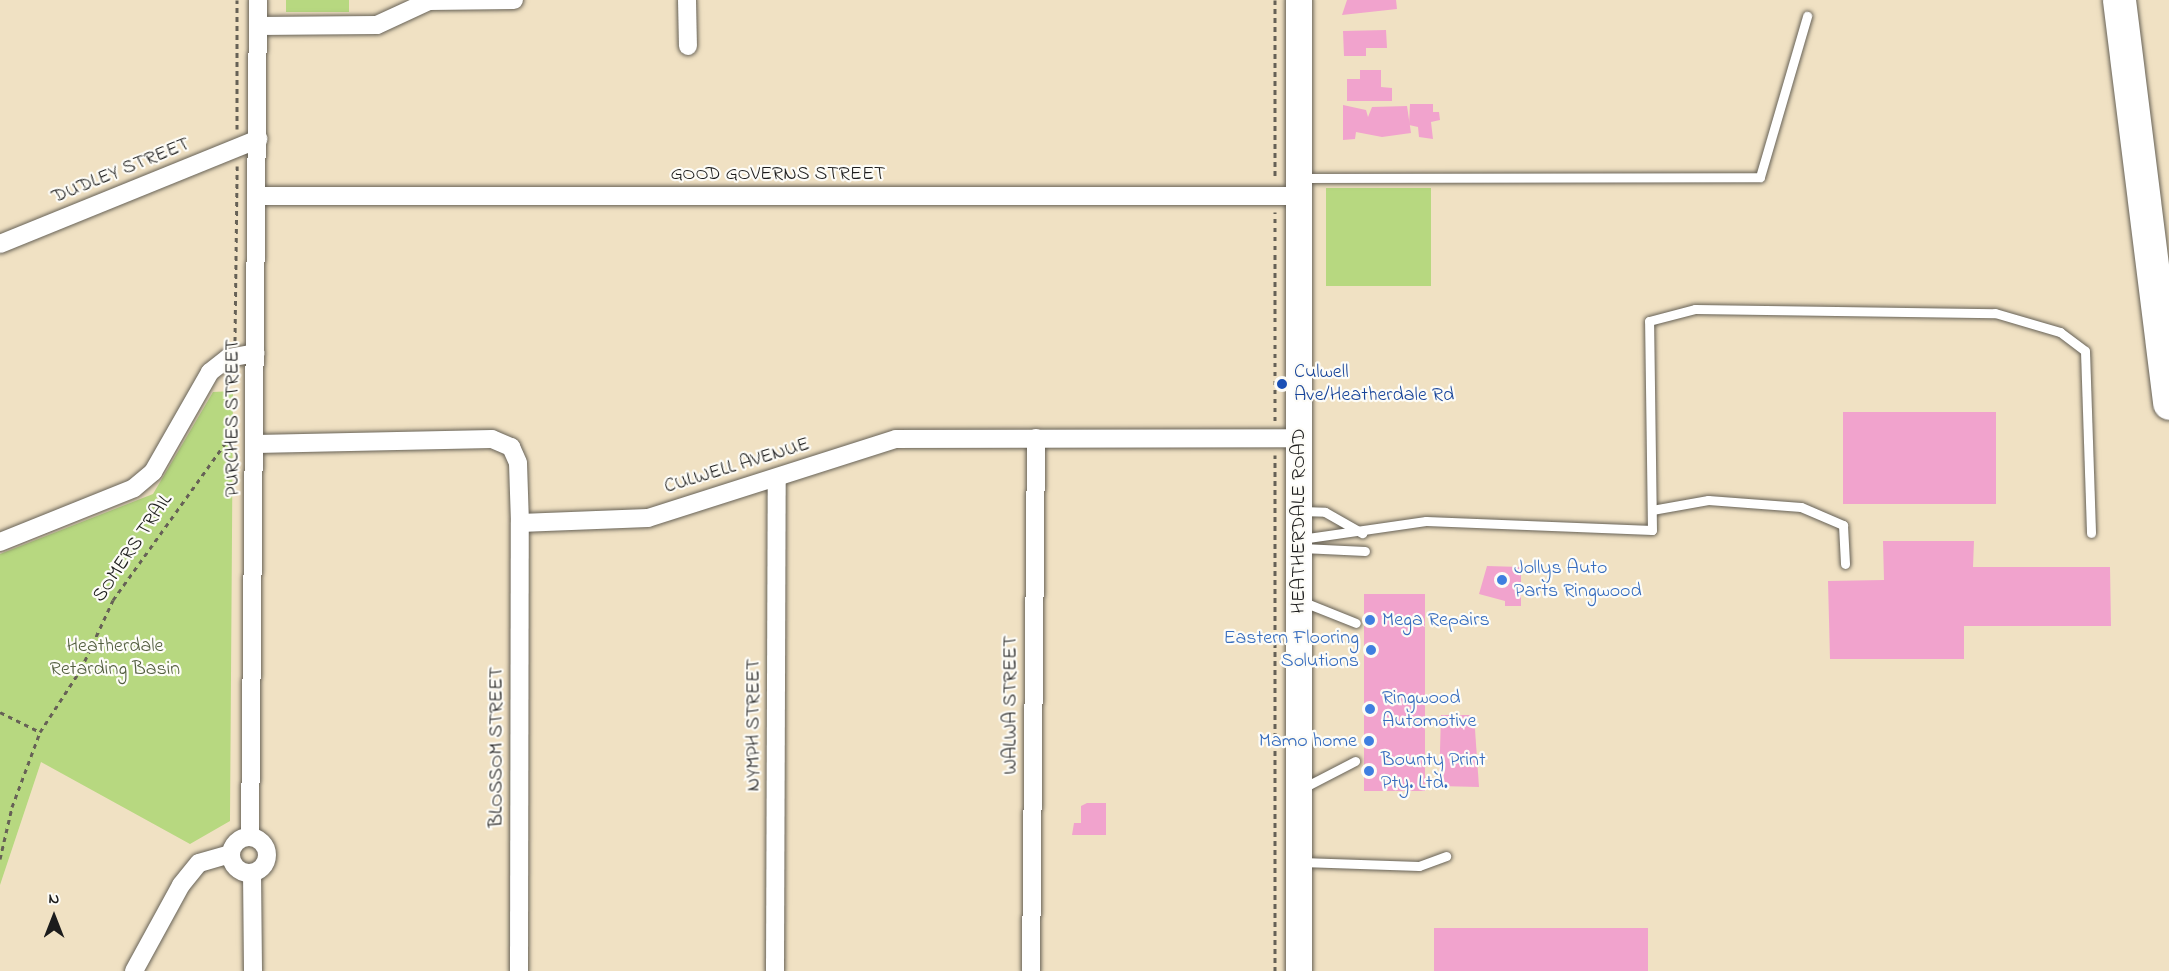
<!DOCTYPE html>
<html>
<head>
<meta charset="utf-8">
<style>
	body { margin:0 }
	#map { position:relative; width:2169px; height:971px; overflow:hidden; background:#f0e1c3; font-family:"Indie Flower",sans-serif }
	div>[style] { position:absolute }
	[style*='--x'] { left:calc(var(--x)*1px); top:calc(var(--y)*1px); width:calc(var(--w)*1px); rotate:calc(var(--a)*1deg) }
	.green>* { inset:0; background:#b7d880; transform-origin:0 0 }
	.building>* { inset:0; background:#f1a3cd; transform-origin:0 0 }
	.path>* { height:3px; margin-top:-1.5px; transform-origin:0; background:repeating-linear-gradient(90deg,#666156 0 4.5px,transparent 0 9px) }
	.roads { filter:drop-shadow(0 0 2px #666156) drop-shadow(0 0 2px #666156) }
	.lane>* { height:9px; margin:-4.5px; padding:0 4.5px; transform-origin:4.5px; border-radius:4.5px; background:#fff }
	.street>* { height:18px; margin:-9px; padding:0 9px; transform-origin:9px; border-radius:9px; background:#fff }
	.street>.ring { margin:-9px; padding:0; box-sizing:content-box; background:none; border:18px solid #fff; border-radius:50% }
	.secondary>* { height:26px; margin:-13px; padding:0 13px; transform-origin:13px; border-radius:13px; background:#fff }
	.highway>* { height:33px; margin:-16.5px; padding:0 16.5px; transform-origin:16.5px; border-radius:16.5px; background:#fff }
	.dots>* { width:16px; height:16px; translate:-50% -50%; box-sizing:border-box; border:3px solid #fdfcf7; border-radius:50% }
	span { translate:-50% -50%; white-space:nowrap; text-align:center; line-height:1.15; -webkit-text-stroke:4.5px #fdfcf7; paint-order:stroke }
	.street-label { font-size:20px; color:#1c1c1c }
	.transit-label { font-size:20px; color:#164399 }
	.left { translate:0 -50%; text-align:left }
	.shop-label { font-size:20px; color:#366cbe }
	.right { translate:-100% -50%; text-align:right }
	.park-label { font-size:20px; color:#525e3f }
	.north { position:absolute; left:24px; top:887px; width:60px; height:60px; -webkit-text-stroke:4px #fdfcf7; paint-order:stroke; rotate:0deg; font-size:16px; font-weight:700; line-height:24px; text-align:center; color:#1c1c1c }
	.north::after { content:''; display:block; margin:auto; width:21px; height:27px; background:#1c1c1c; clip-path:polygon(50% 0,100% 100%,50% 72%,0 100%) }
</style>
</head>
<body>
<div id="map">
	<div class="green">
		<div style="left:286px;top:0;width:63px;height:12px"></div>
		<div style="left:1431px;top:188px;width:98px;height:105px;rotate:90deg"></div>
		<div style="clip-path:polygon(233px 391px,230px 821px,190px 844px,41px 762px,0 885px,0 554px,153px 494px,213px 392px)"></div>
	</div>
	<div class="building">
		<div style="clip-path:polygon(1347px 0,1396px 0,1397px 9px,1342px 15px)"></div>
		<div style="clip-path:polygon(1386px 30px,1387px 48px,1366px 48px,1366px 56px,1344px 56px,1343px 31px)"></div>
		<div style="clip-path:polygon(1360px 70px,1381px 70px,1381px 87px,1392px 88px,1392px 101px,1347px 101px,1347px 79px,1360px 79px)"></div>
		<div style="clip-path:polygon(1410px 104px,1433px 104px,1433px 112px,1439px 112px,1440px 120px,1431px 122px,1433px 139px,1419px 137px,1418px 127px,1409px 125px)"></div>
		<div style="clip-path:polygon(1343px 105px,1366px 110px,1368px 117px,1372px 107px,1407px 106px,1411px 133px,1382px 137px,1356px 132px,1355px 139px,1343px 140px)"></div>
		<div style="left:1996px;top:412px;width:92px;height:153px;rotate:90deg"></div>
		<div style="clip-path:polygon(1883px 541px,1974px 541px,1973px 567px,2110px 567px,2111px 626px,1964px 626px,1964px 659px,1830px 659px,1828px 581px,1884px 580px)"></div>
		<div style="clip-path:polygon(1487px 566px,1521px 567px,1521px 606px,1505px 606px,1505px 601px,1479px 594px)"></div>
		<div style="left:1364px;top:594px;width:61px;height:197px"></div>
		<div style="clip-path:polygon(1441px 715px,1474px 715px,1479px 787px,1439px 786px)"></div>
		<div style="clip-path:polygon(1087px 803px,1106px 803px,1106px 835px,1072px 835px,1074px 823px,1081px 823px,1081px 806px)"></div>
		<div style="left:1434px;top:928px;width:214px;height:43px"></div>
	</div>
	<div class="path">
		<div style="--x:1275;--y:0;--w:178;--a:90"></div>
		<div style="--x:237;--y:129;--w:129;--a:-90"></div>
		<div style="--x:235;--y:341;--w:175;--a:-89.3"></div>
		<div style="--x:1275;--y:421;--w:209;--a:-90"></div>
		<div style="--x:0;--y:712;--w:45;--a:26.6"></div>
		<div style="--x:0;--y:859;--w:53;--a:-77"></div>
		<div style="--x:12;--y:807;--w:80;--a:-69.5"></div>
		<div style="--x:40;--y:732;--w:75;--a:-56.9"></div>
		<div style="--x:81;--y:669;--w:76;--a:-65.1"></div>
		<div style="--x:113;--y:600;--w:211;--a:-54.4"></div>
		<div style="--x:1275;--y:971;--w:516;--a:-90"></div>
	</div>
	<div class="roads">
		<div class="lane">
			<div style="--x:1299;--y:178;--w:461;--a:-0.1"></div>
			<div style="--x:1760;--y:177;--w:168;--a:-73.7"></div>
			<div style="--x:1652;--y:510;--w:57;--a:-10.1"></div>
			<div style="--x:1708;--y:500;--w:93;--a:4.3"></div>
			<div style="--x:1801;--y:507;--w:46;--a:23.2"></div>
			<div style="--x:1843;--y:525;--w:39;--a:87"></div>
			<div style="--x:1301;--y:511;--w:24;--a:2"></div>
			<div style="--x:1325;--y:512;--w:43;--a:29.6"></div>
			<div style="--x:1301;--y:539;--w:126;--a:-8.2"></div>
			<div style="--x:1426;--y:521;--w:226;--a:2.3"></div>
			<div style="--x:1652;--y:530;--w:209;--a:-90.8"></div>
			<div style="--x:1649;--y:321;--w:48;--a:-14.6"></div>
			<div style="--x:1695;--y:309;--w:300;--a:0.8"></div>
			<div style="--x:1995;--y:313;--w:68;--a:16.3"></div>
			<div style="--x:2060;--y:332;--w:31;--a:37"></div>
			<div style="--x:2085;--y:351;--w:182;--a:88.1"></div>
			<div style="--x:1302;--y:548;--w:63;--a:2.7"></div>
			<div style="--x:1301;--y:601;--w:59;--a:21.8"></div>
			<div style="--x:1301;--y:789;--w:61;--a:-27.4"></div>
			<div style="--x:1301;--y:862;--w:118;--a:1.9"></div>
			<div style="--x:1419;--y:866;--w:29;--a:-20"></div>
		</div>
		<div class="street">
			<div style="--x:687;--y:0;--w:46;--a:88.8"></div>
			<div style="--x:258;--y:26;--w:119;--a:-0.5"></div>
			<div style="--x:377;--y:25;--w:57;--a:-24.8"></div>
			<div style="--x:429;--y:1;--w:85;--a:-0.7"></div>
			<div style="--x:258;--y:196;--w:1040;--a:0"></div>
			<div style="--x:0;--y:244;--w:279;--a:-22.1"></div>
			<div style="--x:256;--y:444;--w:236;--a:-1.2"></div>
			<div style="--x:492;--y:439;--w:21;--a:23"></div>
			<div style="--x:511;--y:447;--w:17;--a:66"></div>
			<div style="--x:518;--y:463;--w:60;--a:88.1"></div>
			<div style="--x:520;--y:523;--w:128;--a:-2.2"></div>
			<div style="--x:648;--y:518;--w:260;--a:-17.7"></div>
			<div style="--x:896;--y:439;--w:402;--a:-0.1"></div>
			<div style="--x:0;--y:542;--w:144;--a:-21.9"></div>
			<div style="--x:134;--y:488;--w:25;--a:-40"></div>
			<div style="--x:153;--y:472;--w:115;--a:-60.3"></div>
			<div style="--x:210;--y:372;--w:23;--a:-38"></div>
			<div style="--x:228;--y:358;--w:28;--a:-10"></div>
			<div style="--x:250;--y:837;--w:837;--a:-89.45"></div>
			<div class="ring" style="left:231px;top:837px;width:18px;height:18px"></div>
			<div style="--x:252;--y:873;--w:98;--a:89.4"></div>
			<div style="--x:134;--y:971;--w:98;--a:-61.3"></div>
			<div style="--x:181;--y:885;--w:28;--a:-51"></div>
			<div style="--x:199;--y:863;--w:33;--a:-16"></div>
			<div style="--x:519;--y:971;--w:448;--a:-89.9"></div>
			<div style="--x:775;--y:971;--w:493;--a:-89.8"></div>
			<div style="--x:1031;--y:971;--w:533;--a:-89.46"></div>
		</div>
		<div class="secondary">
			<div style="--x:1299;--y:971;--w:971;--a:-90"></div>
		</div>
		<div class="highway">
			<div style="--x:2119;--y:0;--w:406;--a:82.9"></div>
		</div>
	</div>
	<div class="dots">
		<div style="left:1282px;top:384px;background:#1a4fb4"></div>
		<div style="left:1502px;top:580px;background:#3f7fe0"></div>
		<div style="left:1370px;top:620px;background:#3f7fe0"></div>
		<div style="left:1371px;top:650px;background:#3f7fe0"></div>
		<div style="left:1370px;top:709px;background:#3f7fe0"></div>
		<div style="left:1369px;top:741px;background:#3f7fe0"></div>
		<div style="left:1369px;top:771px;background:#3f7fe0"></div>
	</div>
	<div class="street-label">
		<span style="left:121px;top:171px;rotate:-22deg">DUDLEY STREET</span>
		<span style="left:778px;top:174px">GOOD GOVERNS STREET</span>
		<span style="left:233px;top:418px;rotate:-90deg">PURCHES STREET</span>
		<span style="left:737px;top:466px;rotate:-17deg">CULWELL AVENUE</span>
		<span style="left:1299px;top:521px;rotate:-90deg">HEATHERDALE ROAD</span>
		<span style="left:133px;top:548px;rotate:-56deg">SOMERS TRAIL</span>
		<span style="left:1011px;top:705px;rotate:-90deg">WALWA STREET</span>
		<span style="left:754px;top:725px;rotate:-90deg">NYMPH STREET</span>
		<span style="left:497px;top:747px;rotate:-90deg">BLOSSOM STREET</span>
	</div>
	<div class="transit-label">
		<span class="left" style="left:1294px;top:384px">Culwell<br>Ave/Heatherdale Rd</span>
	</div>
	<div class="shop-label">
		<span class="left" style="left:1514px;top:580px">Jollys Auto<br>Parts Ringwood</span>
		<span class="left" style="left:1382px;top:620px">Mega Repairs</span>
		<span class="right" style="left:1359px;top:650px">Eastern Flooring<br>Solutions</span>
		<span class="left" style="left:1382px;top:710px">Ringwood<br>Automotive</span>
		<span class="right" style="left:1357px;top:741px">Mamo home</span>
		<span class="left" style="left:1381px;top:772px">Bounty Print<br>Pty. Ltd.</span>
	</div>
	<div class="park-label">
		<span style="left:115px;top:658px">Heatherdale<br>Retarding Basin</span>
	</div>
	<div class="north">N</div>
</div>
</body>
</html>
